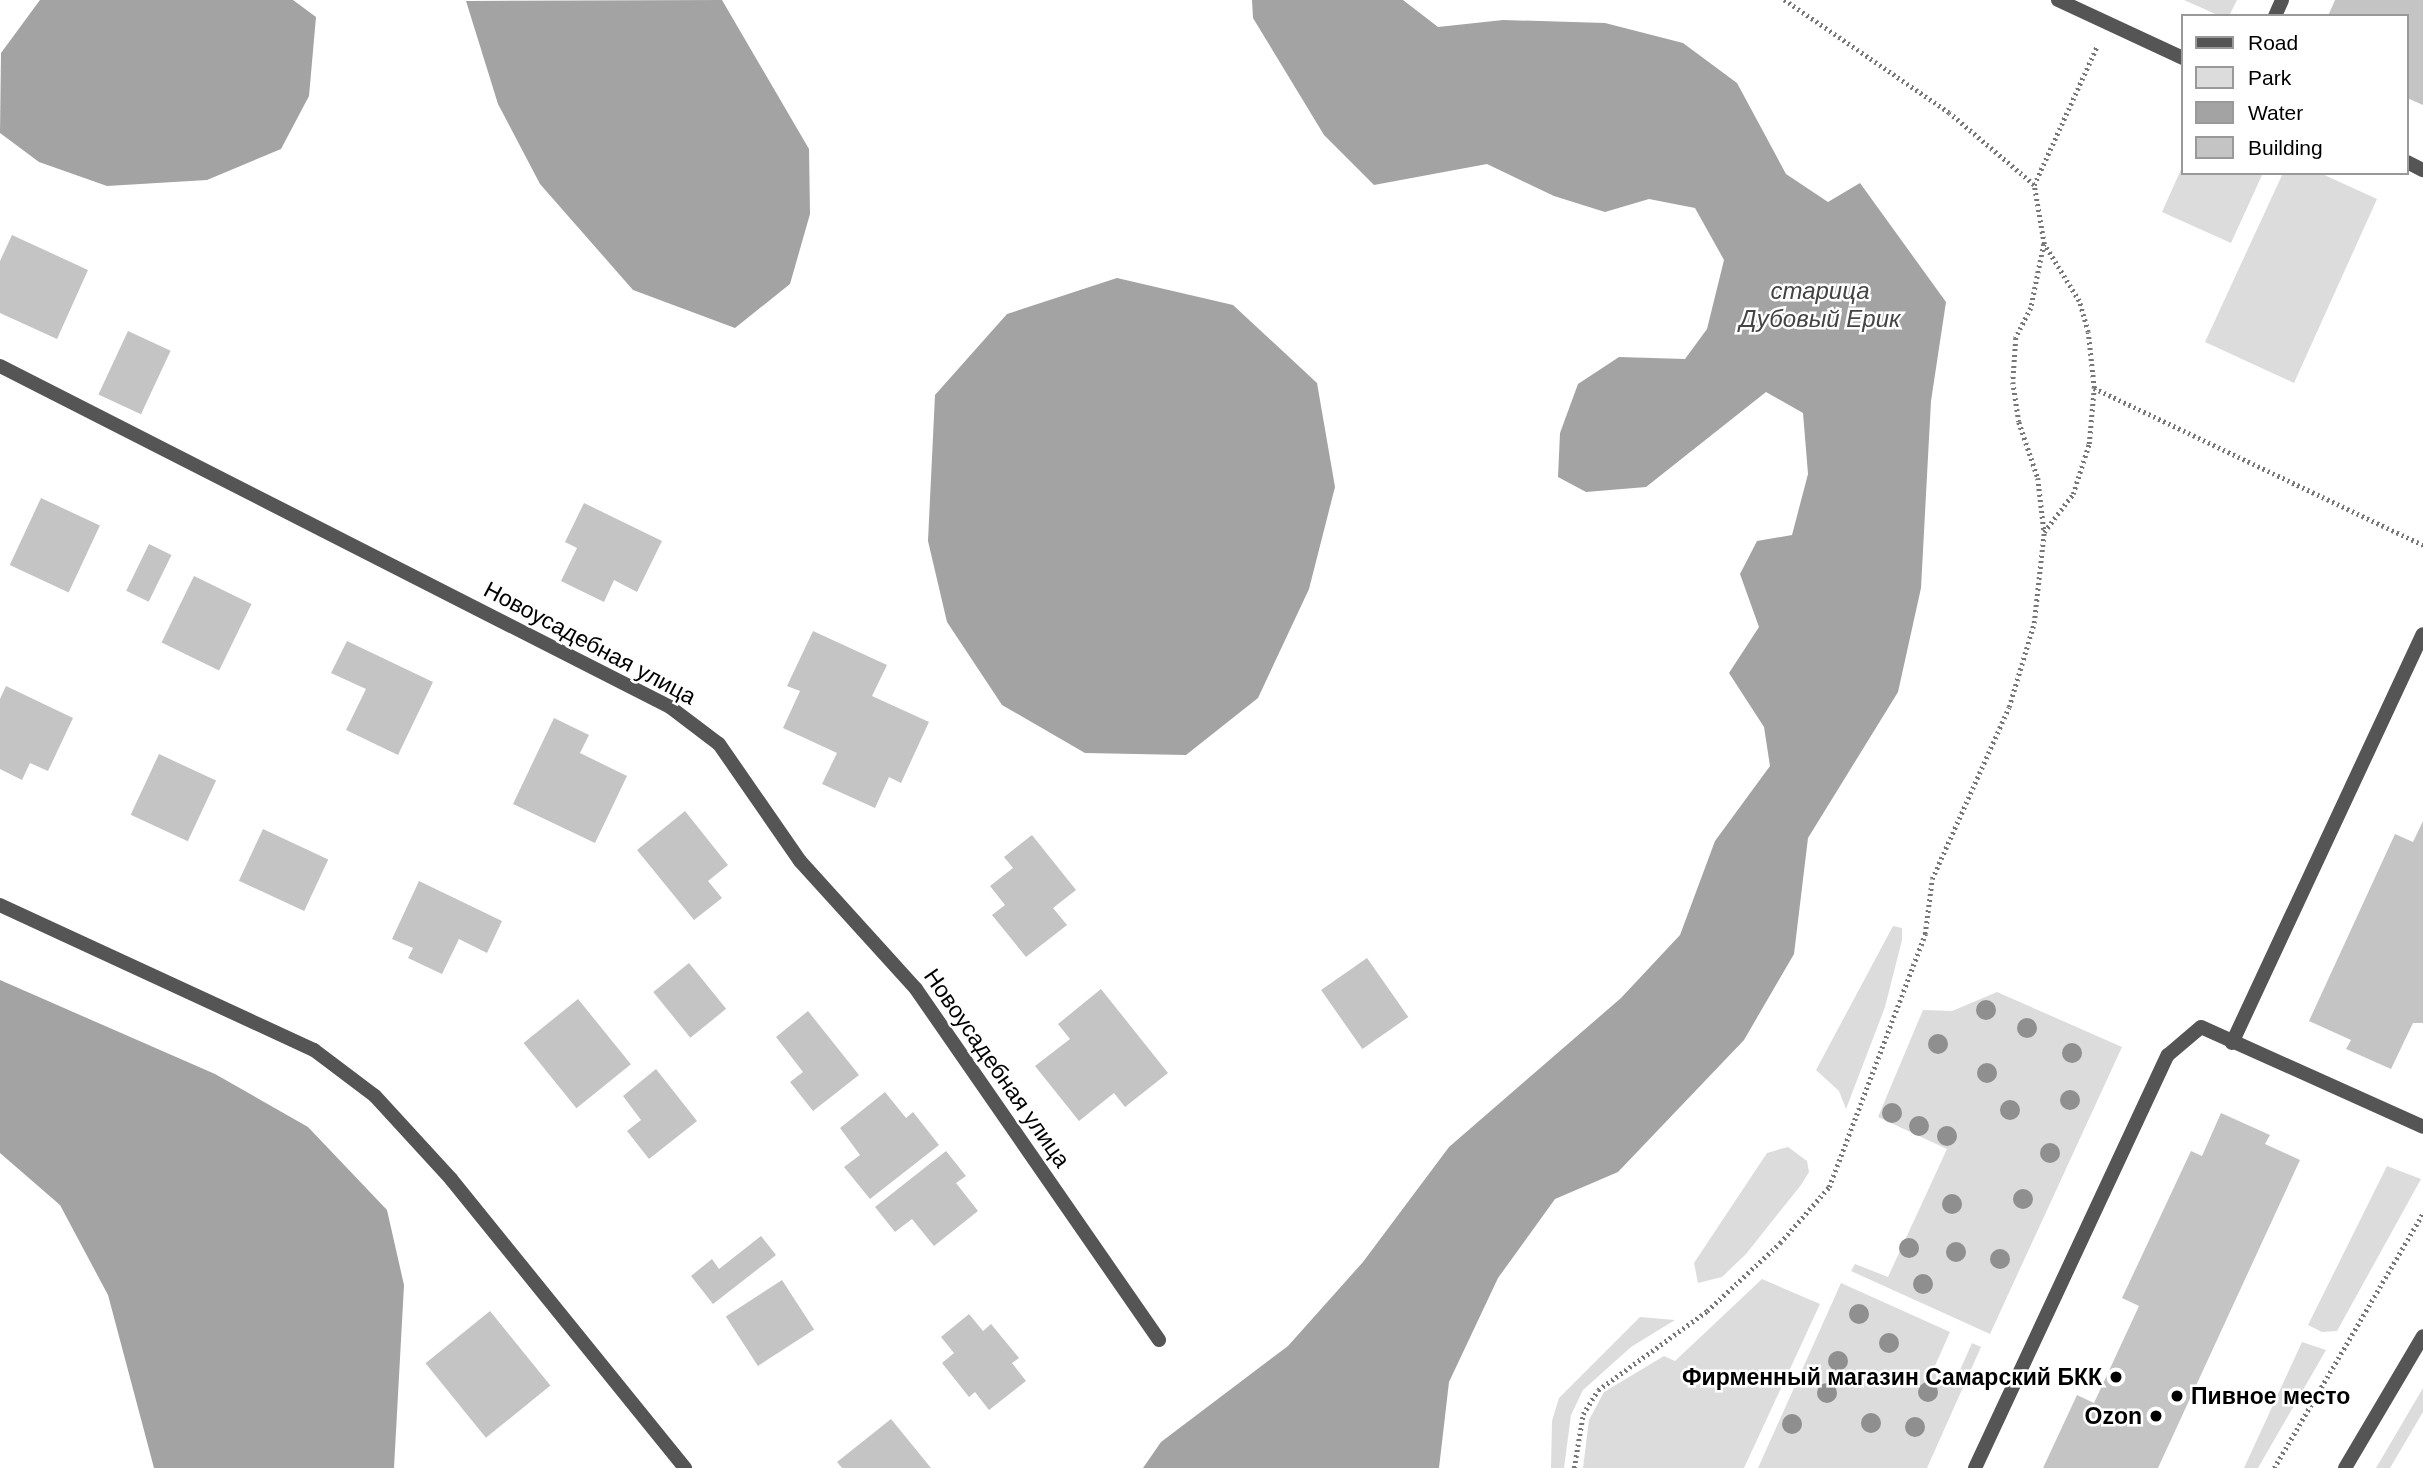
<!DOCTYPE html>
<html>
<head>
<meta charset="utf-8">
<style>
	body { margin:0 }
	#map { position:relative; width:2423px; height:1468px; overflow:hidden; background:#fff; font-family:Helvetica,sans-serif }
	div>[style] { position:absolute }
	[style*='--x'] { left:calc(var(--x)*1px); top:calc(var(--y)*1px); width:calc(var(--w)*1px); rotate:calc(var(--a)*1deg) }
	.green>* { inset:0; background:#dcdcdc }
	.water>* { inset:0; background:#a3a3a3 }
	.building>* { inset:0; background:#c4c4c4; transform-origin:0 0 }
	.path>* { height:4.5px; margin-top:-2.25px; transform-origin:0; background:repeating-linear-gradient(90deg,#777 0 2px,transparent 0 5.5px) }
	.lane>* { height:14px; margin:-7px; padding:0 7px; transform-origin:7px; border-radius:7px; background:#555 }
	.street>* { height:14px; margin:-7px; padding:0 7px; transform-origin:7px; border-radius:7px; background:#555 }
	.trees>* { width:20px; height:20px; margin:-10px; border-radius:50%; background:#8f8f8f }
	.dots>* { width:19px; height:19px; translate:-50% -50%; box-sizing:border-box; border:4px solid #fff; border-radius:50% }
	span { translate:-50% -50%; white-space:nowrap; text-align:center; line-height:1.15; -webkit-text-stroke:5px #fff; paint-order:stroke }
	.street-label { font-size:23px; color:#000 }
	.poi-label { font-size:23px; color:#000; font-weight:700 }
	.right { translate:-100% -50%; text-align:right }
	.left { translate:0 -50%; text-align:left }
	.water-label { font-size:24px; color:#444; font-style:italic }
	.legend { position:absolute; left:2181px; top:14px; width:228px; height:161px; box-sizing:border-box; background:#fff; border:2px solid #999; margin:0; padding:9px 12px; list-style:none; font-size:21px; color:#000 }
	.legend li { display:flex; align-items:center; gap:14px; height:35px }
	.legend b { width:35px; border:2px solid #999 }
</style>
</head>
<body>
<div id="map">
	<div class="green">
		<div style="clip-path:polygon(2184px 0,2237px 0,2229px 16px,2220px 16px)"></div>
		<div style="clip-path:polygon(2183px 165px,2183px 173px,2263px 173px,2231px 243px,2162px 212px)"></div>
		<div style="clip-path:polygon(2283px 173px,2320px 173px,2377px 199px,2294px 383px,2205px 342px)"></div>
		<div style="clip-path:polygon(1893px 926px,1902px 928px,1902px 940px,1885px 1007px,1846px 1109px,1839px 1091px,1816px 1070px)"></div>
		<div style="clip-path:polygon(1997px 992px,2122px 1047px,1990px 1334px,1851px 1271px,1855px 1264px,1888px 1277px,1947px 1149px,1878px 1117px,1923px 1010px,1952px 1011px)"></div>
		<div style="clip-path:polygon(1788px 1147px,1807px 1161px,1809px 1172px,1801px 1185px,1746px 1254px,1722px 1277px,1698px 1283px,1694px 1263px,1767px 1153px)"></div>
		<div style="clip-path:polygon(2387px 1166px,2421px 1179px,2337px 1331px,2322px 1332px,2308px 1325px)"></div>
		<div style="clip-path:polygon(1762px 1279px,1820px 1304px,1744px 1468px,1583px 1468px,1589px 1420px,1604px 1392px,1664px 1356px,1675px 1361px)"></div>
		<div style="clip-path:polygon(1841px 1283px,1950px 1332px,1934px 1368px,1956px 1379px,1972px 1343px,1981px 1347px,1927px 1468px,1758px 1468px)"></div>
		<div style="clip-path:polygon(1640px 1317px,1675px 1320px,1631px 1347px,1583px 1390px,1571px 1415px,1564px 1468px,1551px 1468px,1552px 1421px,1559px 1398px)"></div>
		<div style="clip-path:polygon(2302px 1342px,2326px 1350px,2258px 1468px,2244px 1468px)"></div>
		<div style="clip-path:polygon(2423px 1388px,2423px 1412px,2390px 1468px,2376px 1468px)"></div>
	</div>
	<div class="water">
		<div style="clip-path:polygon(40px 0,293px 0,316px 17px,309px 96px,281px 149px,207px 180px,107px 186px,39px 162px,0 133px,1px 53px)"></div>
		<div style="clip-path:polygon(722px 0,809px 149px,810px 214px,790px 284px,735px 328px,633px 290px,540px 184px,498px 104px,466px 1px)"></div>
		<div style="clip-path:polygon(1252px 0,1403px 0,1438px 27px,1503px 20px,1605px 23px,1683px 43px,1737px 83px,1786px 174px,1828px 202px,1860px 183px,1946px 302px,1931px 401px,1921px 588px,1898px 692px,1808px 838px,1794px 954px,1744px 1040px,1618px 1172px,1555px 1199px,1498px 1278px,1449px 1382px,1439px 1468px,1143px 1468px,1161px 1442px,1288px 1346px,1363px 1262px,1449px 1147px,1621px 998px,1680px 935px,1715px 841px,1770px 766px,1764px 727px,1729px 673px,1759px 627px,1740px 574px,1757px 541px,1792px 535px,1808px 474px,1803px 413px,1766px 392px,1646px 487px,1586px 492px,1558px 477px,1560px 433px,1578px 384px,1619px 357px,1685px 359px,1707px 329px,1724px 260px,1695px 208px,1649px 199px,1605px 212px,1554px 196px,1487px 164px,1374px 185px,1324px 135px,1253px 18px)"></div>
		<div style="clip-path:polygon(1117px 278px,1233px 305px,1317px 383px,1335px 487px,1309px 589px,1258px 698px,1186px 755px,1085px 753px,1002px 705px,947px 622px,928px 541px,935px 395px,1007px 314px)"></div>
		<div style="clip-path:polygon(0 980px,215px 1074px,308px 1127px,387px 1210px,404px 1285px,394px 1468px,154px 1468px,108px 1295px,60px 1205px,0 1153px)"></div>
	</div>
	<div class="building">
		<div style="clip-path:polygon(2335px 0,2423px 0,2423px 105px,2407px 98px,2407px 16px,2328px 16px)"></div>
		<div style="clip-path:polygon(12px 235px,88px 270px,57px 339px,0 313px,0 261px)"></div>
		<div style="left:128px;top:331px;width:47px;height:70px;rotate:25deg"></div>
		<div style="left:41px;top:498px;width:65px;height:74px;rotate:25deg"></div>
		<div style="clip-path:polygon(584px 503px,662px 541px,637px 592px,614px 580px,604px 602px,561px 581px,577px 548px,565px 542px)"></div>
		<div style="left:149px;top:544px;width:25px;height:52px;rotate:26deg"></div>
		<div style="left:194px;top:576px;width:64px;height:74px;rotate:26deg"></div>
		<div style="clip-path:polygon(813px 631px,887px 665px,872px 696px,929px 722px,901px 783px,889px 777px,875px 808px,822px 784px,837px 753px,783px 728px,800px 691px,787px 686px)"></div>
		<div style="clip-path:polygon(347px 641px,433px 682px,398px 755px,346px 730px,366px 689px,331px 673px)"></div>
		<div style="clip-path:polygon(6px 686px,73px 718px,48px 771px,30px 763px,22px 780px,0 769px,0 699px)"></div>
		<div style="clip-path:polygon(554px 718px,589px 735px,580px 753px,627px 776px,595px 843px,513px 804px)"></div>
		<div style="left:159px;top:754px;width:63px;height:67px;rotate:25deg"></div>
		<div style="clip-path:polygon(685px 811px,728px 865px,708px 881px,722px 898px,694px 920px,637px 850px)"></div>
		<div style="clip-path:polygon(2423px 821px,2423px 1023px,2413px 1023px,2391px 1069px,2346px 1049px,2351px 1040px,2309px 1021px,2395px 834px,2413px 842px)"></div>
		<div style="left:263px;top:829px;width:72px;height:57px;rotate:25deg"></div>
		<div style="clip-path:polygon(1032px 835px,1076px 890px,1053px 908px,1067px 925px,1026px 957px,992px 915px,1005px 905px,990px 886px,1013px 868px,1004px 857px)"></div>
		<div style="clip-path:polygon(419px 881px,502px 921px,487px 953px,459px 939px,442px 974px,408px 958px,413px 948px,392px 939px)"></div>
		<div style="left:1367px;top:958px;width:72px;height:56px;rotate:55deg"></div>
		<div style="left:689px;top:963px;width:59px;height:46px;rotate:51deg"></div>
		<div style="clip-path:polygon(1101px 989px,1168px 1073px,1125px 1107px,1114px 1093px,1079px 1121px,1035px 1066px,1070px 1039px,1058px 1024px)"></div>
		<div style="left:578px;top:999px;width:84px;height:70px;rotate:51deg"></div>
		<div style="clip-path:polygon(808px 1011px,859px 1075px,813px 1111px,790px 1082px,803px 1072px,776px 1037px)"></div>
		<div style="clip-path:polygon(656px 1069px,697px 1121px,649px 1159px,627px 1131px,641px 1120px,623px 1096px)"></div>
		<div style="clip-path:polygon(885px 1092px,906px 1118px,913px 1112px,939px 1145px,870px 1199px,844px 1167px,860px 1155px,840px 1128px)"></div>
		<div style="clip-path:polygon(2221px 1113px,2270px 1135px,2265px 1144px,2300px 1160px,2158px 1468px,2043px 1468px,2077px 1395px,2094px 1403px,2139px 1306px,2122px 1298px,2191px 1151px,2202px 1156px)"></div>
		<div style="clip-path:polygon(946px 1151px,966px 1176px,956px 1183px,978px 1211px,934px 1246px,912px 1219px,895px 1232px,875px 1207px)"></div>
		<div style="clip-path:polygon(761px 1236px,776px 1255px,713px 1304px,691px 1276px,712px 1259px,719px 1269px)"></div>
		<div style="left:782px;top:1280px;width:59px;height:67px;rotate:57deg"></div>
		<div style="left:490px;top:1311px;width:96px;height:83px;rotate:51deg"></div>
		<div style="clip-path:polygon(969px 1314px,983px 1331px,991px 1324px,1019px 1358px,1012px 1363px,1026px 1381px,989px 1410px,975px 1392px,969px 1397px,942px 1363px,954px 1353px,941px 1337px)"></div>
		<div style="clip-path:polygon(891px 1419px,931px 1468px,842px 1468px,837px 1462px)"></div>
	</div>
	<div class="path">
		<div style="--x:2034;--y:185;--w:153;--a:-65.6"></div>
		<div style="--x:2044;--y:244;--w:65;--a:101.5"></div>
		<div style="--x:2031;--y:308;--w:34;--a:117"></div>
		<div style="--x:2016;--y:338;--w:44;--a:93.9"></div>
		<div style="--x:2013;--y:382;--w:40;--a:81.5"></div>
		<div style="--x:2019;--y:422;--w:59;--a:71.3"></div>
		<div style="--x:2038;--y:478;--w:53;--a:83.5"></div>
		<div style="--x:2094;--y:388;--w:365;--a:25.5"></div>
		<div style="--x:1574;--y:1468;--w:55;--a:-80.5"></div>
		<div style="--x:1583;--y:1414;--w:28;--a:-58"></div>
		<div style="--x:1598;--y:1390;--w:135;--a:-35.9"></div>
		<div style="--x:1707;--y:1311;--w:100;--a:-43"></div>
		<div style="--x:1780;--y:1243;--w:74;--a:-48.8"></div>
		<div style="--x:1829;--y:1187;--w:271;--a:-69.2"></div>
		<div style="--x:1925;--y:934;--w:55;--a:-82.7"></div>
		<div style="--x:1932;--y:879;--w:188;--a:-65.9"></div>
		<div style="--x:2009;--y:707;--w:88;--a:-73.4"></div>
		<div style="--x:2034;--y:623;--w:92;--a:-83.7"></div>
		<div style="--x:2044;--y:532;--w:48;--a:-52.7"></div>
		<div style="--x:2073;--y:494;--w:52;--a:-72.3"></div>
		<div style="--x:2089;--y:444;--w:56;--a:-84.9"></div>
		<div style="--x:2094;--y:388;--w:56;--a:-96.1"></div>
		<div style="--x:2088;--y:332;--w:32;--a:-106"></div>
		<div style="--x:2079;--y:301;--w:67;--a:-121.6"></div>
		<div style="--x:2044;--y:244;--w:60;--a:-99.6"></div>
		<div style="--x:2034;--y:185;--w:111;--a:-139.7"></div>
		<div style="--x:1949;--y:113;--w:200;--a:-145.6"></div>
		<div style="--x:2274;--y:1468;--w:295;--a:-59.7"></div>
	</div>
	<div class="lane">
		<div style="--x:2058;--y:0;--w:138;--a:24.9"></div>
		<div style="--x:2275;--y:16;--w:17;--a:-66"></div>
		<div style="--x:2407;--y:162;--w:18;--a:27"></div>
		<div style="--x:2232;--y:1043;--w:451;--a:-65"></div>
		<div style="--x:1975;--y:1468;--w:456;--a:-65"></div>
		<div style="--x:2168;--y:1055;--w:43;--a:-40.3"></div>
		<div style="--x:2201;--y:1027;--w:243;--a:24.2"></div>
	</div>
	<div class="street">
		<div style="--x:0;--y:366;--w:752;--a:26.97"></div>
		<div style="--x:670;--y:707;--w:61;--a:37.1"></div>
		<div style="--x:719;--y:744;--w:142;--a:55.3"></div>
		<div style="--x:800;--y:861;--w:173;--a:47.8"></div>
		<div style="--x:916;--y:989;--w:427;--a:55.3"></div>
		<div style="--x:0;--y:905;--w:346;--a:24.8"></div>
		<div style="--x:314;--y:1050;--w:76;--a:37"></div>
		<div style="--x:375;--y:1096;--w:113;--a:47.5"></div>
		<div style="--x:451;--y:1179;--w:372;--a:51"></div>
		<div style="--x:2345;--y:1468;--w:153;--a:-59.4"></div>
	</div>
	<div class="trees">
		<div style="left:1986px;top:1010px"></div>
		<div style="left:2027px;top:1028px"></div>
		<div style="left:1938px;top:1044px"></div>
		<div style="left:2072px;top:1053px"></div>
		<div style="left:1987px;top:1073px"></div>
		<div style="left:2070px;top:1100px"></div>
		<div style="left:2010px;top:1110px"></div>
		<div style="left:1892px;top:1113px"></div>
		<div style="left:1919px;top:1126px"></div>
		<div style="left:1947px;top:1136px"></div>
		<div style="left:2050px;top:1153px"></div>
		<div style="left:2023px;top:1199px"></div>
		<div style="left:1952px;top:1204px"></div>
		<div style="left:1909px;top:1248px"></div>
		<div style="left:1956px;top:1252px"></div>
		<div style="left:2000px;top:1259px"></div>
		<div style="left:1923px;top:1284px"></div>
		<div style="left:1859px;top:1314px"></div>
		<div style="left:1889px;top:1343px"></div>
		<div style="left:1838px;top:1361px"></div>
		<div style="left:1928px;top:1392px"></div>
		<div style="left:1827px;top:1393px"></div>
		<div style="left:1871px;top:1423px"></div>
		<div style="left:1792px;top:1424px"></div>
		<div style="left:1915px;top:1427px"></div>
	</div>
	<div class="dots">
		<div style="left:2116px;top:1377px;background:#000"></div>
		<div style="left:2177px;top:1396px;background:#000"></div>
		<div style="left:2156px;top:1416px;background:#000"></div>
	</div>
	<div class="street-label">
		<span style="left:590px;top:643px;rotate:28deg">Новоусадебная улица</span>
		<span style="left:997px;top:1068px;rotate:55deg">Новоусадебная улица</span>
	</div>
	<div class="poi-label">
		<span class="right" style="left:2102px;top:1377px">Фирменный магазин Самарский БКК</span>
		<span class="left" style="left:2191px;top:1396px">Пивное место</span>
		<span class="right" style="left:2142px;top:1416px">Ozon</span>
	</div>
	<div class="water-label">
		<span style="left:1820px;top:305px">старица<br>Дубовый Ерик</span>
	</div>
	<ul class="legend">
	<li><b style="height:9px;background:#555"></b>Road</li>
	<li><b style="height:19px;background:#dcdcdc"></b>Park</li>
	<li><b style="height:19px;background:#a3a3a3"></b>Water</li>
	<li><b style="height:19px;background:#c4c4c4"></b>Building</li>
	</ul>
</div>
</body>
</html>
